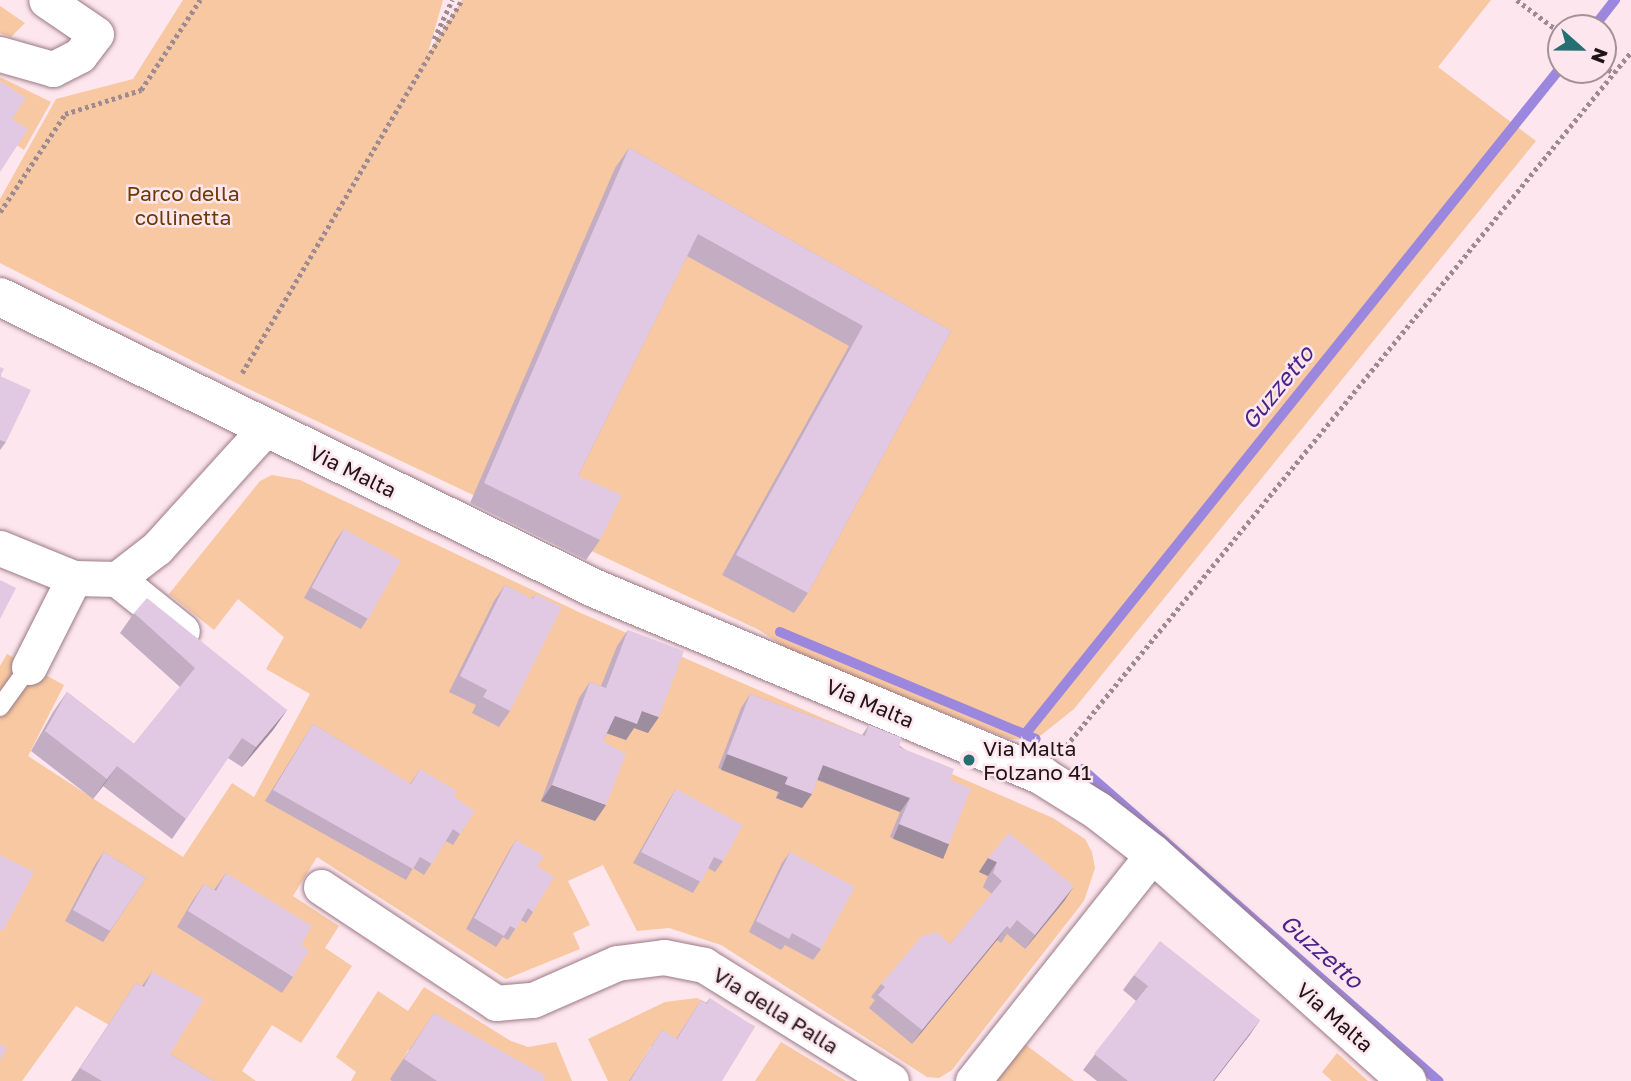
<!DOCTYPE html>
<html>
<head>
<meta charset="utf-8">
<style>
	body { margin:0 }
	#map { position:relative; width:1631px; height:1081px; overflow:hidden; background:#fde6ed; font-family:"Golos Text",sans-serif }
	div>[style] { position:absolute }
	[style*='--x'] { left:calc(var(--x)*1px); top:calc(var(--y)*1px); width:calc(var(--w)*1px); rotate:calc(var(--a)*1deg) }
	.green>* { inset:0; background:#f7c8a1 }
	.stream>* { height:10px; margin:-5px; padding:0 5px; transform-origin:5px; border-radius:5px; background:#9b88de }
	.path>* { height:4.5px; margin-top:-2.25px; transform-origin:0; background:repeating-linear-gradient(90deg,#9d8b91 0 3.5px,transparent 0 7px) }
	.roads { filter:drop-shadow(0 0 2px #9b7984) drop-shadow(0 0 2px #9b7984) }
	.service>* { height:18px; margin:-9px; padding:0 9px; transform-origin:9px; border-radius:9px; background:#fff }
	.minor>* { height:35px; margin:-17.5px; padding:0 17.5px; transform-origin:17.5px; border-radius:17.5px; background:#fff }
	.tertiary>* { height:38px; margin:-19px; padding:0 19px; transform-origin:19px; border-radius:19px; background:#fff }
	.wall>* { inset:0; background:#c2adc3 }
	.shaded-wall>* { inset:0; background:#9e8d9f; transform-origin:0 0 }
	.building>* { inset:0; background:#e2c9e3; transform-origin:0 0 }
	.dots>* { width:19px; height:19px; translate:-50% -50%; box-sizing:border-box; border:4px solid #fde6ed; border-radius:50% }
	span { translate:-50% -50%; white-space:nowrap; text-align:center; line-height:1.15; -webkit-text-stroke:5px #fde6ed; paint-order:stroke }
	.park-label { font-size:21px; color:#6b3b00 }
	.street-label { font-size:21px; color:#201418 }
	.poi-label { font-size:21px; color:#201418 }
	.left { translate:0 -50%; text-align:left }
	.water-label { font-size:23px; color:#472589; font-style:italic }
	.north { position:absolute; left:1547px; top:14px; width:70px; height:70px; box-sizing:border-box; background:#fde6ed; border:2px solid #a59298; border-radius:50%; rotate:111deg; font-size:19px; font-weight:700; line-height:28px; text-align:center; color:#201418 }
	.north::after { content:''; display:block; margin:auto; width:24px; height:32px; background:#246f6f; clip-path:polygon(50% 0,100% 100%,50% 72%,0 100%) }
</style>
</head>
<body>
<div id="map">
	<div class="green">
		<div style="clip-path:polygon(183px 0,443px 0,428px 53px,462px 0,1491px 0,1438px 67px,1536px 141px,1074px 709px,1035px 740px,1009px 739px,792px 652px,759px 630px,236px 383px,0 263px,0 199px,56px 99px,133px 79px)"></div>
		<div style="clip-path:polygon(0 6px,25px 23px,11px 37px,0 33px)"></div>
		<div style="clip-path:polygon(0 77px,51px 102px,24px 150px,1px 135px)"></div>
		<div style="clip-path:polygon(272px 475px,300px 480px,583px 614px,1053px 818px,1085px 839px,1092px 852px,1095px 868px,1084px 901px,952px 1070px,939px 1078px,927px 1077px,721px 945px,669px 928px,637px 931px,603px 865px,568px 881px,590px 925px,573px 933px,580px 949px,506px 979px,317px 857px,293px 896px,339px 926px,325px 948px,352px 966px,301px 1043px,272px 1025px,242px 1071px,256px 1081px,177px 1081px,109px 1025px,76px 1006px,22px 1081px,0 1081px,0 666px,7px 654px,64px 685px,28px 756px,183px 857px,232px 783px,254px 797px,310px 694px,266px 669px,284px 637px,238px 599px,214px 630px,169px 594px,260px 481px)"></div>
		<div style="clip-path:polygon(424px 987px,511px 1041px,528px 1047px,556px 1042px,572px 1081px,508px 1081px,408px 1050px,392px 1081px,351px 1081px,356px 1072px,336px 1057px,378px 991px,408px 1011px)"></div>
		<div style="clip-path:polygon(697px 998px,755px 1026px,744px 1043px,694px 1011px,666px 1055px,651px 1046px,634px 1073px,645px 1081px,608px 1081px,588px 1039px,665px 1002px)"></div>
		<div style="clip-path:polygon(781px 1042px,846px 1081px,755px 1081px)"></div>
		<div style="clip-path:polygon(1025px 1045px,1026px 1045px,1074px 1081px,996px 1081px)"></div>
		<div style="clip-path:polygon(1337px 1053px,1368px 1081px,1332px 1081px,1322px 1072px)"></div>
	</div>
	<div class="stream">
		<div style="--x:1593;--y:28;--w:36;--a:-52"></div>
		<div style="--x:780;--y:632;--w:277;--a:22.7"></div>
		<div style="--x:1026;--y:733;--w:854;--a:-51.22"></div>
		<div style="--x:1082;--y:769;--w:474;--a:41.2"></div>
	</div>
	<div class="path">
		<div style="--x:1517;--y:0;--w:55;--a:36.9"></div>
		<div style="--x:434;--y:39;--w:43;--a:-65.2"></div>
		<div style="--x:1603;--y:65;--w:14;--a:39"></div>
		<div style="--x:0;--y:212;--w:118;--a:-56.4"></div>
		<div style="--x:65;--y:114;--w:80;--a:-17.5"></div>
		<div style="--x:141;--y:90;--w:108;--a:-56.8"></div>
		<div style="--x:242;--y:373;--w:433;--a:-59.5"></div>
		<div style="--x:1066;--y:746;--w:895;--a:-50.85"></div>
	</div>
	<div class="roads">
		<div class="service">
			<div style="--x:0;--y:707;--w:49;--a:-54.1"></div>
		</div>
		<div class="minor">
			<div style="--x:0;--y:54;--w:55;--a:15.8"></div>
			<div style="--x:53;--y:69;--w:30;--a:-27"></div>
			<div style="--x:80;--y:55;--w:26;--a:-53"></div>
			<div style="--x:96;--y:34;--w:60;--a:-145.8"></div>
			<div style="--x:0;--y:548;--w:80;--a:22.1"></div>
			<div style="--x:74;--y:578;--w:43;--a:1.3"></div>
			<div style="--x:117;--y:579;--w:51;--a:-37.8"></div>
			<div style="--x:157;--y:548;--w:162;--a:-47.8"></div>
			<div style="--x:117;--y:579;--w:83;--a:38.7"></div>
			<div style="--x:29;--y:667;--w:100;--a:-63.2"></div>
			<div style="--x:321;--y:887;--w:210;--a:33.5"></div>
			<div style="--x:496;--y:1003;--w:37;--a:-5"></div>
			<div style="--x:533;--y:1000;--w:92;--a:-23.8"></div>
			<div style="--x:617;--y:963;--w:47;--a:-7.3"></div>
			<div style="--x:664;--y:957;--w:41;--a:11.3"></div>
			<div style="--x:704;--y:965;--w:220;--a:31.8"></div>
			<div style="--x:973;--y:1081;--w:290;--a:-51.6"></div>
		</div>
		<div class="tertiary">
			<div style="--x:0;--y:297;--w:664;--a:26.1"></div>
			<div style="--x:596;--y:589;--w:484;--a:22.7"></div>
			<div style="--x:1042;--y:776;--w:66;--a:32"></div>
			<div style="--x:1098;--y:811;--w:70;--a:38"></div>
			<div style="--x:1153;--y:854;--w:341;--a:41.8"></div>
		</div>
	</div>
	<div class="wall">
		<div style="clip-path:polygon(629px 148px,951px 331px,808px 593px,794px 613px,722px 575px,849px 346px,687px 256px,578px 476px,600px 540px,586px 560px,470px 503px,615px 168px)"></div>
		<div style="clip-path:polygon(0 367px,6px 442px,0 450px)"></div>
		<div style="clip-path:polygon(344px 529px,368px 618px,361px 629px,304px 598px,336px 540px)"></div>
		<div style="clip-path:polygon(505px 585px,532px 599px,535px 594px,510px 711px,499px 727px,472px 713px,476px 705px,449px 692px,494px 601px)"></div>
		<div style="clip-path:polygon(134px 613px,287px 710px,273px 730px,242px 767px,228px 758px,172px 839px,103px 786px,93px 799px,31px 751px,53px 712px,67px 692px,134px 744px,180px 687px,120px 633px)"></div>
		<div style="clip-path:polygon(628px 630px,648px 733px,634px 728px,626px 740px,607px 733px,603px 741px,606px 805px,595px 821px,541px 801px,579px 698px,590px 682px,601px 686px,617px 646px)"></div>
		<div style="clip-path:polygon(750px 694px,862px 735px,869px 725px,950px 780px,940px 857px,890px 837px,900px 812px,817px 780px,812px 794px,802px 808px,776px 798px,778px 791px,718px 768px,741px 708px)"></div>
		<div style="clip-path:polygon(313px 724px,410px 784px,420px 769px,454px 797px,460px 834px,453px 845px,446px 841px,424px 875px,413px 868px,406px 880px,265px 801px)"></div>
		<div style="clip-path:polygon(676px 789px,723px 861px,715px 872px,708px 868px,693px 893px,633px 863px,669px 800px)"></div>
		<div style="clip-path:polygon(516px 840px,537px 866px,533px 912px,526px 923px,521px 920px,508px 940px,503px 937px,496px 947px,466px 929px,509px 851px)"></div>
		<div style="clip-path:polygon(104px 852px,146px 878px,103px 942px,65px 921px,96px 863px)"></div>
		<div style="clip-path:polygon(790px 852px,821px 949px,813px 960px,785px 945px,781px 950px,749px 932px,782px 863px)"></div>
		<div style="clip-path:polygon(988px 858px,1065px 900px,1025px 949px,1007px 934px,1001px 943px,997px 940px,912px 1044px,869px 1008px,875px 1000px,871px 997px,881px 984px,950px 944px,992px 894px,983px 887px,988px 876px,979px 872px)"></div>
		<div style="clip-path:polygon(226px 873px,301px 945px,293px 977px,282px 993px,177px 927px,193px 900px,204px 884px,214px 890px)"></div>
		<div style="clip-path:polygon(152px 972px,170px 1054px,214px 1081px,71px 1081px,136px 983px,142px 986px)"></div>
		<div style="clip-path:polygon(1134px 975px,1260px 1020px,1214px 1081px,1097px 1081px,1083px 1070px,1136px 1001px,1123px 990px)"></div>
		<div style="clip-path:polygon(710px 998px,722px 1081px,629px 1081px,662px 1030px,676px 1039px,701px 1000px,706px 1003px)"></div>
		<div style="clip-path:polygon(434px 1013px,543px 1081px,392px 1081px,390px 1079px)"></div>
	</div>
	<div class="shaded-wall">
		<div style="clip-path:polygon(287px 710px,273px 730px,242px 767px,256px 747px)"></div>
		<div style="clip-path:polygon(642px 711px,659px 717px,648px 733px,634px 728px,626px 740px,603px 732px,615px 716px)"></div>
		<div style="left:727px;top:754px;width:65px;height:17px;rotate:21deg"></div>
		<div style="clip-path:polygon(823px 765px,910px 798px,900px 812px,813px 778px)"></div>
		<div style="clip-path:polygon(117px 766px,103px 786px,93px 799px,107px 779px)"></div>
		<div style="clip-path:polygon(785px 784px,812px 794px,802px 808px,776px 798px)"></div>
		<div style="clip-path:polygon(552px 785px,606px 805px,595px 821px,541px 801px)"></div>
		<div style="left:899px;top:824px;width:54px;height:16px;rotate:22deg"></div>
		<div style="clip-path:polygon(988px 858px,997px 862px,988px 876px,979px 872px)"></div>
		<div style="clip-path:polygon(1074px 886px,1065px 900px,1025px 949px,1035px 935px)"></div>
		<div style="clip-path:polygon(1007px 926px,997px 940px,912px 1044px,922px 1030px)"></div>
		<div style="clip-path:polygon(1260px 1020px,1249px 1036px,1214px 1081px,1213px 1081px)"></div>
	</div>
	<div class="building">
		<div style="clip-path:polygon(0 81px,26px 98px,12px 119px,28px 129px,0 172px)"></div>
		<div style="clip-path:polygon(629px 148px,951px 331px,808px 593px,736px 555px,863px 326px,698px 234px,578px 476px,622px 495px,600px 540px,484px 483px)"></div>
		<div style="clip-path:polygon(0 367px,4px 369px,0 376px,31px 390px,6px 442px,0 440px)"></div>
		<div style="left:344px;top:529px;width:65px;height:67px;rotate:29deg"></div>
		<div style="clip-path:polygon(0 580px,16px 588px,0 619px)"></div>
		<div style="clip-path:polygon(505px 585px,533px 599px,535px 594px,562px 607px,510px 711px,483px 697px,487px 690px,460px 676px)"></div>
		<div style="clip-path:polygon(147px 598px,287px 710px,256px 747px,242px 738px,186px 819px,117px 766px,107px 779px,45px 731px,67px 692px,134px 744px,195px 668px,134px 613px)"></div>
		<div style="clip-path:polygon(628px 630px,684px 651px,659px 717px,642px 711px,637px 724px,615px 716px,603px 741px,626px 754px,606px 805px,552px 785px,590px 682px,606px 688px)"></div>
		<div style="clip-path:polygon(750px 694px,865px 736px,869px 725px,902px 738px,899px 747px,954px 769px,950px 780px,971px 788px,949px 844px,899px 824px,910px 798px,823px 765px,812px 794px,785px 784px,788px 777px,727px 754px)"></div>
		<div style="clip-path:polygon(313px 724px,411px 784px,420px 769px,457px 791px,454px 797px,475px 811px,460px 834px,453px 829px,432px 864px,420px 857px,413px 869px,273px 790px)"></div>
		<div style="clip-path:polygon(676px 789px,743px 825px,723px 861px,714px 857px,701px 882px,641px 852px)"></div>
		<div style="clip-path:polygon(1009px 833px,1074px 886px,1035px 935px,1017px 920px,1010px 929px,1007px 926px,922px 1030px,878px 995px,885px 987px,881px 984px,922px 936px,937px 932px,950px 944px,1002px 881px,993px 873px,997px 862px,988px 858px)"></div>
		<div style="clip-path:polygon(516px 840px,544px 856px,537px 866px,554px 877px,533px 912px,528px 908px,516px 929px,510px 926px,504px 936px,474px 918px)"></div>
		<div style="clip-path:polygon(104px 852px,146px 878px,110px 931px,73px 910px)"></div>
		<div style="clip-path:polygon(790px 852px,855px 887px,821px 949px,792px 933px,789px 939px,756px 921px)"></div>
		<div style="clip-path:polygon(0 855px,34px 872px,3px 931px,0 929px)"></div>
		<div style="clip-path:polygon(226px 873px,312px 926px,301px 945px,309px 950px,293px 977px,188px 911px,204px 884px,216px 891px)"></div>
		<div style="clip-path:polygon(1160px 941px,1260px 1020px,1213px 1081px,1128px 1081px,1094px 1054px,1148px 986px,1134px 975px)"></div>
		<div style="clip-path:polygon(152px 972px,204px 999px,170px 1054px,214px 1081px,102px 1081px,80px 1068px,136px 983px,144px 987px)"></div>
		<div style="clip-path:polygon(710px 998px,755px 1027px,722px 1081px,630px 1081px,662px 1030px,677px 1039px,701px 1000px,707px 1004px)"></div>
		<div style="clip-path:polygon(434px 1013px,546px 1076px,543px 1081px,437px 1081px,404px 1059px)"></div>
		<div style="clip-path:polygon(0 1044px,7px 1048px,0 1060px)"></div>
	</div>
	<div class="dots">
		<div style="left:969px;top:760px;background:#246f6f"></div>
	</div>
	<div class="park-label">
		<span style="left:183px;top:205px">Parco della<br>collinetta</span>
	</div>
	<div class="street-label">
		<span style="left:353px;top:471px;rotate:26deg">Via Malta</span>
		<span style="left:870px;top:703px;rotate:23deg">Via Malta</span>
		<span style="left:776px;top:1010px;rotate:32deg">Via della Palla</span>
		<span style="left:1335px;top:1017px;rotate:41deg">Via Malta</span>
	</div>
	<div class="poi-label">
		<span class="left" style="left:983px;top:760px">Via Malta<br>Folzano 41</span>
	</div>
	<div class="water-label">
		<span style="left:1277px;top:387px;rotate:-51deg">Guzzetto</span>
		<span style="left:1322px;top:951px;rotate:41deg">Guzzetto</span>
	</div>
	<div class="north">N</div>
</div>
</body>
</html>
